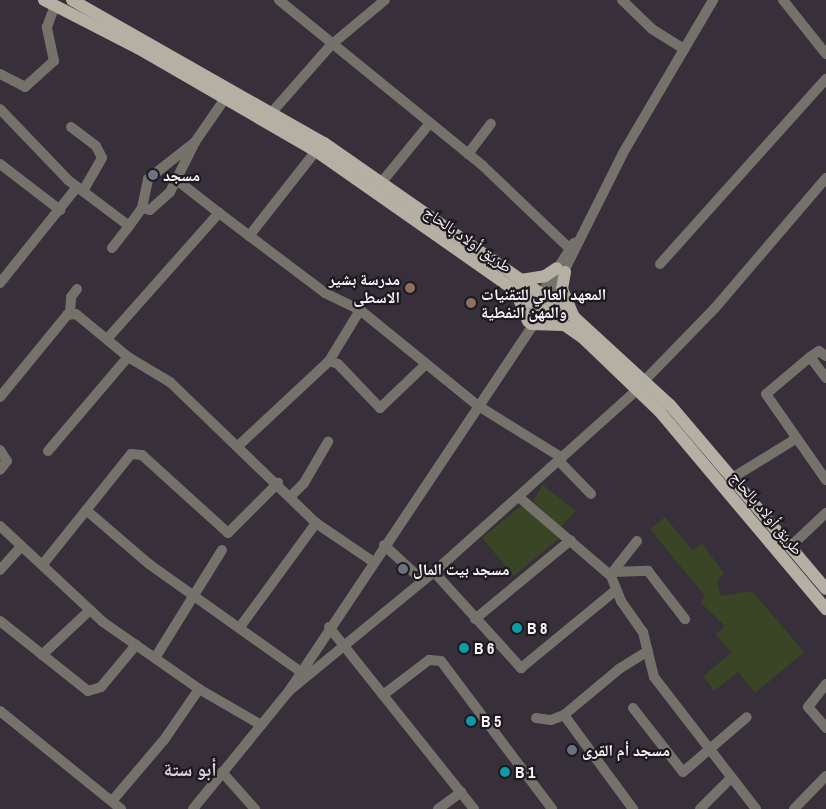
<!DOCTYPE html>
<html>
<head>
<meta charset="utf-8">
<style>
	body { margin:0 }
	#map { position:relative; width:826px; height:809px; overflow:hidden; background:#37303a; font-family:"Archivo Narrow","Noto Naskh Arabic",sans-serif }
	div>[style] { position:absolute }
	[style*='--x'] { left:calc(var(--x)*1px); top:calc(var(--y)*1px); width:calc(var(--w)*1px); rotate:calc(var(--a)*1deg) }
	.green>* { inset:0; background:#394524 }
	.minor>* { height:10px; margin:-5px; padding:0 5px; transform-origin:5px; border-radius:5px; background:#75726c }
	.major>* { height:12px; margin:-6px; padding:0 6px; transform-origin:6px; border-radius:6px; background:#b5b0a4 }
	.dots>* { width:14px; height:14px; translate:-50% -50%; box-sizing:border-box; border:2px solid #1d191e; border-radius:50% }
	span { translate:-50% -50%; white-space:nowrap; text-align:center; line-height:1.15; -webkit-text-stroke:4.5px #1d191e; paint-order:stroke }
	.poi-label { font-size:16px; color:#f7f2f8; font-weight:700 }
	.left { translate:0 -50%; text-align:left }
	.right { translate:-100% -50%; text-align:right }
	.street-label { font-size:16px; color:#f7f2f8 }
	.quarter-label { font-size:19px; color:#d9d0dd; font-weight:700 }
</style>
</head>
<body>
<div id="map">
	<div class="green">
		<div style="clip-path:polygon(543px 485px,576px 511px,561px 527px,533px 501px)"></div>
		<div style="clip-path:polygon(521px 506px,562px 536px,514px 576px,482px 538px)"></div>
		<div style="clip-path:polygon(665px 517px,692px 550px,702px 544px,724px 573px,717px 581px,721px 596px,752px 591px,804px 652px,755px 693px,738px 672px,714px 691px,703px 676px,731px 653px,716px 634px,725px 626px,701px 603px,705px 596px,650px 529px)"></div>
	</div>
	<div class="minor">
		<div style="--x:279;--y:0;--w:263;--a:39.1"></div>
		<div style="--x:483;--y:166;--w:119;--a:43.6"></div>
		<div style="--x:622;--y:0;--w:42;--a:44"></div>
		<div style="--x:652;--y:29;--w:38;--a:32"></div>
		<div style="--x:783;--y:0;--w:69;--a:51.5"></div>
		<div style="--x:0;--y:74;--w:28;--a:27"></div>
		<div style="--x:25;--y:87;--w:39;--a:-42"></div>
		<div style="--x:54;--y:61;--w:35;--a:-102"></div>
		<div style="--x:47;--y:27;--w:23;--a:-70"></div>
		<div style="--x:0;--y:109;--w:98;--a:46.2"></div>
		<div style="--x:68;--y:180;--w:76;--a:37"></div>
		<div style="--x:129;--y:226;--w:22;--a:-54"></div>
		<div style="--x:273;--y:111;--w:88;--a:-48.7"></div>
		<div style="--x:331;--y:45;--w:70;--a:-39.8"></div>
		<div style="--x:71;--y:127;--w:31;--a:37"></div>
		<div style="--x:96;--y:146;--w:13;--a:63"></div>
		<div style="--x:102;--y:158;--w:38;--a:120"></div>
		<div style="--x:468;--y:154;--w:38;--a:-53"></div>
		<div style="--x:0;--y:164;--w:76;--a:37.5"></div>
		<div style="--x:178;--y:181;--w:52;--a:38"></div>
		<div style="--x:381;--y:183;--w:77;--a:-50.8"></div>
		<div style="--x:142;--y:208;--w:30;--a:-78"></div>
		<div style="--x:148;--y:179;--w:60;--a:-38.2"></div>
		<div style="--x:195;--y:142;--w:55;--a:-55.4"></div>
		<div style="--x:142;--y:208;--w:8;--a:14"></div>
		<div style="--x:150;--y:210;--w:27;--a:-42"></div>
		<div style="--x:170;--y:192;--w:56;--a:-63.4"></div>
		<div style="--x:249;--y:236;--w:108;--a:-51.8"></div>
		<div style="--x:112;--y:248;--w:28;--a:-52"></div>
		<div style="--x:660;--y:264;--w:249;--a:-48.1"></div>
		<div style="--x:0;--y:283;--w:123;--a:-51.3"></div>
		<div style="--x:70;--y:313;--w:16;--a:-86"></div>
		<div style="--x:71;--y:297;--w:10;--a:-53"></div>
		<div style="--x:528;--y:323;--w:19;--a:-72"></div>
		<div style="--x:534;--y:305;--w:74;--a:-57.2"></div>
		<div style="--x:107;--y:339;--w:169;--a:-48.4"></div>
		<div style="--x:219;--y:213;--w:133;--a:37"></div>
		<div style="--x:325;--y:293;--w:39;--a:26"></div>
		<div style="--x:360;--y:310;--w:151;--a:39.1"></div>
		<div style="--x:477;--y:405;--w:100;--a:31.9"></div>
		<div style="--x:810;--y:357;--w:11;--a:-34"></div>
		<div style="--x:819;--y:351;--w:9;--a:36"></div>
		<div style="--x:329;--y:361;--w:60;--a:-58.7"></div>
		<div style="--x:826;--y:378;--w:26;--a:-127"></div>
		<div style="--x:810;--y:357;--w:57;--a:139.9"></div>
		<div style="--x:766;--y:394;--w:105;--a:55.1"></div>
		<div style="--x:645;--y:380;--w:100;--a:-45.8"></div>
		<div style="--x:715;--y:308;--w:171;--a:-49.5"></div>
		<div style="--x:0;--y:397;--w:106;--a:-50.7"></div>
		<div style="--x:67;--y:315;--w:9;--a:-6"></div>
		<div style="--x:76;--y:314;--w:67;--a:39.6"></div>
		<div style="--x:128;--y:357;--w:49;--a:30.8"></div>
		<div style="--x:170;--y:382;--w:203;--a:44"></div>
		<div style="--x:316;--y:523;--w:68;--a:34.2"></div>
		<div style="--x:238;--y:446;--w:125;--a:-43"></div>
		<div style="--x:329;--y:361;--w:9;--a:18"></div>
		<div style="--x:338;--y:364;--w:61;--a:46.3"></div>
		<div style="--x:380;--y:408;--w:61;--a:-43.7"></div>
		<div style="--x:0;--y:450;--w:13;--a:58"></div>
		<div style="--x:7;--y:461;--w:11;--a:128"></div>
		<div style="--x:48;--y:451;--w:123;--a:-49.6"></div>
		<div style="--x:559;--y:461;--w:46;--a:45.9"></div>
		<div style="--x:732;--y:478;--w:73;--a:-31.5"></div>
		<div style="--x:290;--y:497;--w:20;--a:-45"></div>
		<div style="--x:304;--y:483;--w:48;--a:-59.7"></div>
		<div style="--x:520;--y:498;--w:120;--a:40.6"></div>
		<div style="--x:611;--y:576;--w:27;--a:68"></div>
		<div style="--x:621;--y:601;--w:38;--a:55"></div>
		<div style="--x:643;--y:632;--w:46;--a:76.3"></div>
		<div style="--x:654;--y:677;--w:167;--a:52.3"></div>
		<div style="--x:86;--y:510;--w:83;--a:40.6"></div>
		<div style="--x:149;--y:564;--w:186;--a:35.4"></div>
		<div style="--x:0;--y:526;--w:141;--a:43"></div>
		<div style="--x:103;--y:622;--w:117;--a:34.9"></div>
		<div style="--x:199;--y:689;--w:72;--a:30.1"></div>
		<div style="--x:384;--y:545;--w:53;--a:42.7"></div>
		<div style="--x:790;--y:547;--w:50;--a:-43.4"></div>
		<div style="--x:43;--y:564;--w:141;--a:-51.3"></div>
		<div style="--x:131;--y:454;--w:11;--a:5"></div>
		<div style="--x:142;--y:455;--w:116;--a:42.2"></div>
		<div style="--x:228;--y:533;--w:71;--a:-45"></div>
		<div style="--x:0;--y:570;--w:31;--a:-48"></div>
		<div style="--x:434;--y:572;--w:130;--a:47.8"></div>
		<div style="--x:521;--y:668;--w:123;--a:-39.4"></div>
		<div style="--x:613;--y:572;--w:35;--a:-2"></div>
		<div style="--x:648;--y:571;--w:61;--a:52.4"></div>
		<div style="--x:611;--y:574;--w:42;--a:-51.8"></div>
		<div style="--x:475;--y:619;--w:124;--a:-39.5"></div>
		<div style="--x:0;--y:621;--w:112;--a:38.5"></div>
		<div style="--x:88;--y:691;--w:14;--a:-17"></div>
		<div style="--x:101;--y:687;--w:55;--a:-50.2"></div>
		<div style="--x:240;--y:627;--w:129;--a:-53.8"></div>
		<div style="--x:329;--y:627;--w:87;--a:51.5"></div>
		<div style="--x:383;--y:695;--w:58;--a:-37.3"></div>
		<div style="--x:429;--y:660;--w:12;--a:5"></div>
		<div style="--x:441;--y:661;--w:185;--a:53.1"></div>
		<div style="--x:42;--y:655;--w:66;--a:-43.2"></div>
		<div style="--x:155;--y:658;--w:127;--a:-58.2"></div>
		<div style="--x:826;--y:684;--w:29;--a:128"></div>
		<div style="--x:808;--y:707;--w:28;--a:49"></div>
		<div style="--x:289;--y:691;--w:471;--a:-56.3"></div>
		<div style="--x:550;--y:299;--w:163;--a:-63.4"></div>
		<div style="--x:623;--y:153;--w:178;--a:-59.5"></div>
		<div style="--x:383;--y:695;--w:146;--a:51.4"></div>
		<div style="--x:633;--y:708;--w:81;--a:52"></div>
		<div style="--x:683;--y:772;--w:84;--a:-40.7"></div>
		<div style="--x:0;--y:711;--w:156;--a:39"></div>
		<div style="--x:564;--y:715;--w:117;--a:53.7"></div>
		<div style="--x:536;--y:718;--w:15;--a:8"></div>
		<div style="--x:551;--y:720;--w:14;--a:-21"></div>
		<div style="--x:564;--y:715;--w:72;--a:-39.9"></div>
		<div style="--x:619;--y:669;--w:34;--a:-32"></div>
		<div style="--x:222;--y:772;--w:50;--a:48.3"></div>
		<div style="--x:112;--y:801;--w:80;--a:-49.6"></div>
		<div style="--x:164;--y:740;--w:62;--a:-55.5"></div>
		<div style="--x:193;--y:809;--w:152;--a:-50.9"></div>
		<div style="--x:289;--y:691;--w:188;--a:-39.4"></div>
		<div style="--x:434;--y:572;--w:274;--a:-41.9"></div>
		<div style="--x:438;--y:809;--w:29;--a:-36"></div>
		<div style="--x:700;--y:809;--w:41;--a:-45"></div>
		<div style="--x:794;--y:809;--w:46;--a:-45.9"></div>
	</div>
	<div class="major">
		<div style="--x:44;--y:0;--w:106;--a:27.1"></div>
		<div style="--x:138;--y:48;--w:206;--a:30.1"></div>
		<div style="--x:316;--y:151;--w:327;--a:35"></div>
		<div style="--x:584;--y:339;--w:105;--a:43.8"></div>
		<div style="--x:660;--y:412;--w:258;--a:49.9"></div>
		<div style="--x:72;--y:0;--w:290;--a:29.6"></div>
		<div style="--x:324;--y:143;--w:305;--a:34.8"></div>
		<div style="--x:574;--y:317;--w:130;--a:42.5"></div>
		<div style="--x:670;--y:405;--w:241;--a:49.7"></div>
		<div style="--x:565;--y:272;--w:17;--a:100"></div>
		<div style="--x:562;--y:289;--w:28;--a:67"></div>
		<div style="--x:521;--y:280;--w:24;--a:-9"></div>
		<div style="--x:545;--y:276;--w:14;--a:-34"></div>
		<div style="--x:517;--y:294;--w:29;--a:68"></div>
		<div style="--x:531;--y:324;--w:32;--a:2"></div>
	</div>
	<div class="dots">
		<div style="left:153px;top:175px;background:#6b7280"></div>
		<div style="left:410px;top:288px;background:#8d6e63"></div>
		<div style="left:471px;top:303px;background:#8d6e63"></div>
		<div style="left:403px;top:569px;background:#6b7280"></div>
		<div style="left:517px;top:628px;background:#0f9aa8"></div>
		<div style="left:464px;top:648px;background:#0f9aa8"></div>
		<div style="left:471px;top:721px;background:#0f9aa8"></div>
		<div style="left:572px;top:750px;background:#6b7280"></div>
		<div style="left:505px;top:772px;background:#0f9aa8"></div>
	</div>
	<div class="poi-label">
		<span class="left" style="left:163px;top:175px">مسجد</span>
		<span class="right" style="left:400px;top:288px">مدرسة بشير<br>الاسطى</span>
		<span class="left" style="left:481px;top:303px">المعهد العالي للتقنيات<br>والمهن النفطية</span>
		<span class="left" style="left:413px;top:569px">مسجد بيت المال</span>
		<span class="left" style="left:527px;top:628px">B 8</span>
		<span class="left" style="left:474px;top:648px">B 6</span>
		<span class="left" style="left:481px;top:721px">B 5</span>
		<span class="left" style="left:582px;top:750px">مسجد أم القرى</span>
		<span class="left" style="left:515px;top:772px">B 1</span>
	</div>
	<div class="street-label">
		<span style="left:468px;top:239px;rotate:35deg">طريق أولاد بالحاج</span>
		<span style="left:767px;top:513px;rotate:50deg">طريق أولاد بالحاج</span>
	</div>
	<div class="quarter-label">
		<span style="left:190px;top:770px">أبو ستة</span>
	</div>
</div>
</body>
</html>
